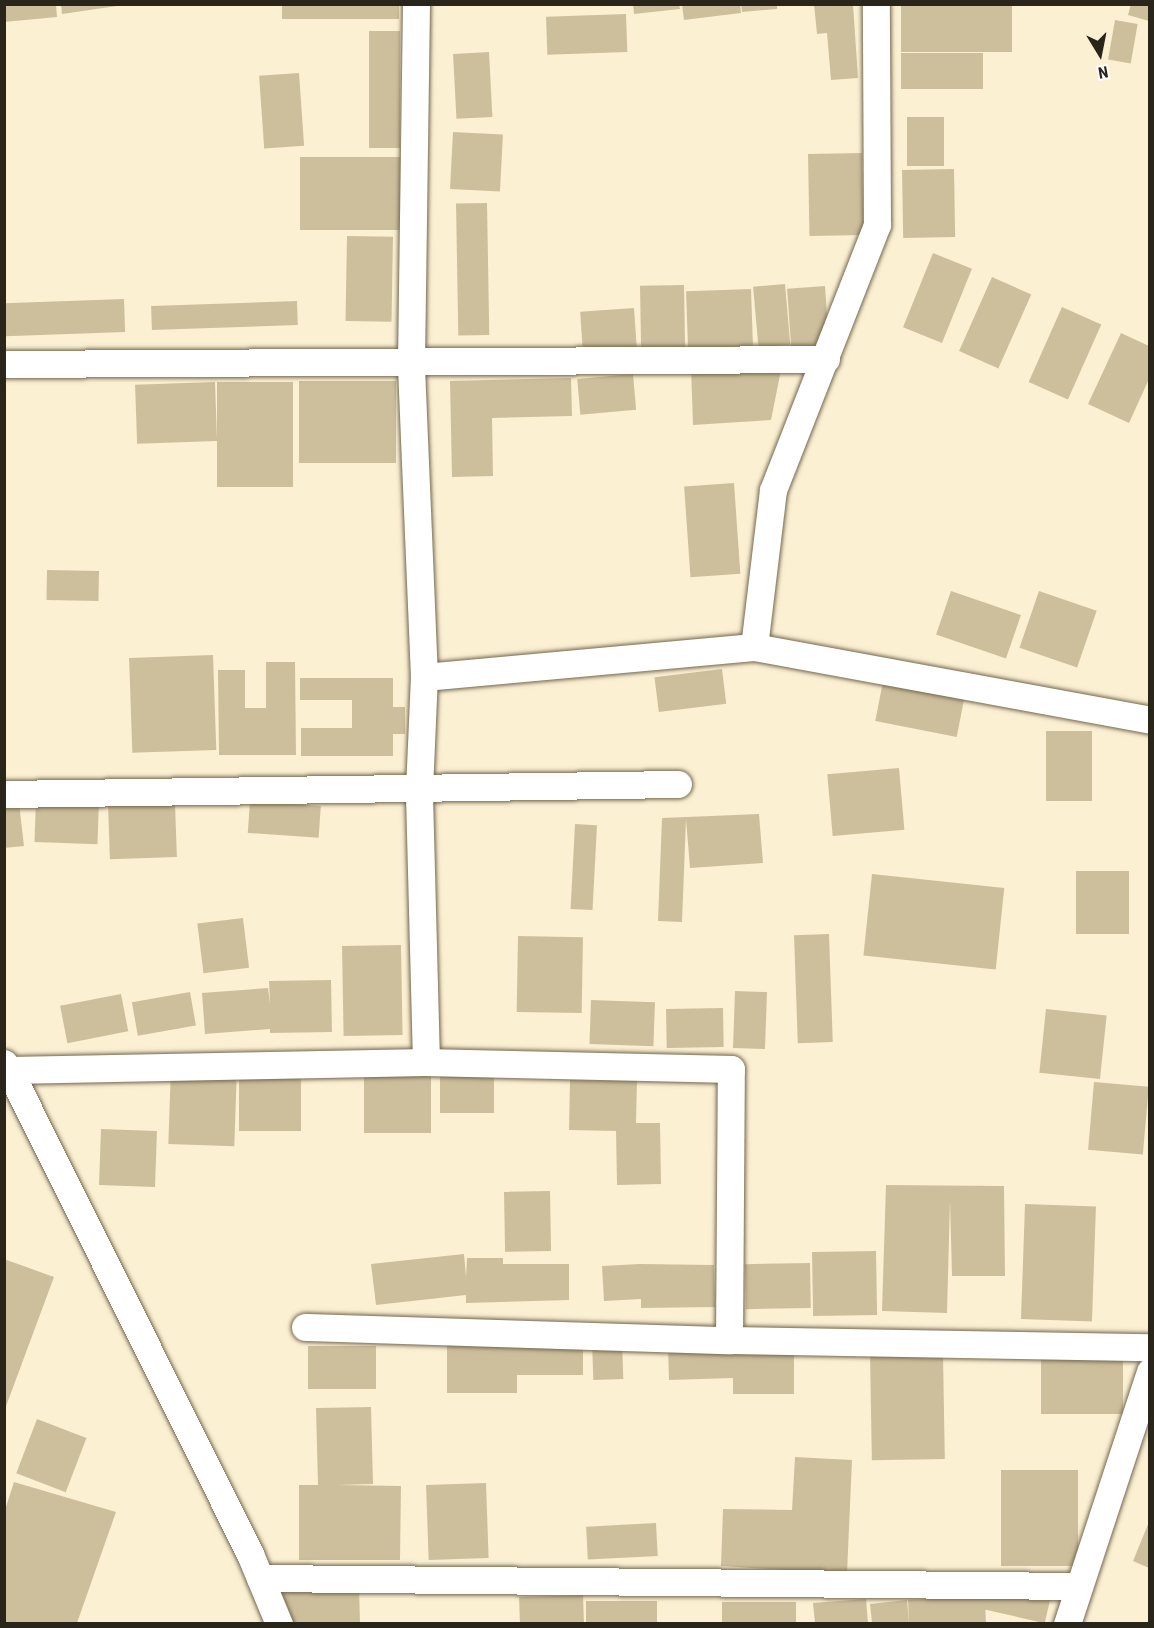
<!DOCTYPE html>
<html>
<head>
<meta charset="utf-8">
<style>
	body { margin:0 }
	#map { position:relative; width:1154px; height:1628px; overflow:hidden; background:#fcf0d3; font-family:"Roboto Condensed",sans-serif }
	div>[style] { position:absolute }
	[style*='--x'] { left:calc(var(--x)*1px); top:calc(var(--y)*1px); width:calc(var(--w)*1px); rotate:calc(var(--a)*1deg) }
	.building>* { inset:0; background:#cebf9c; transform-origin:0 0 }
	.roads { filter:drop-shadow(0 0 2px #72674e) drop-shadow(0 0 2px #72674e) }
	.street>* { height:27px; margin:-13.5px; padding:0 13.5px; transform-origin:13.5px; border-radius:13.5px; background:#fff }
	span { translate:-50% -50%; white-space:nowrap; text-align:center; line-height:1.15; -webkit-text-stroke:4.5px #fff; paint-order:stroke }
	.frame { position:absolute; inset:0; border:6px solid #2a251a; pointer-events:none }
	.north { position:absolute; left:1070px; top:24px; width:60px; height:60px; -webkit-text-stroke:4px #fff; paint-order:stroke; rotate:170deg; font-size:16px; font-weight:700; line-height:24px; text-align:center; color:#2a251a }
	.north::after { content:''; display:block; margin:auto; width:21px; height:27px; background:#2a251a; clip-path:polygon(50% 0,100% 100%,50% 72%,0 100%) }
</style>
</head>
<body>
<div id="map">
	<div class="building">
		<div style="clip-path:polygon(4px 4px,56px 4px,57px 17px,4px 22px)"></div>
		<div style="clip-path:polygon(61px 4px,116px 4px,117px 6px,62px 14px)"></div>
		<div style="left:282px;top:4px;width:117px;height:15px"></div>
		<div style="clip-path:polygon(633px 4px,679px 4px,680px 9px,634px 14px)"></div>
		<div style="clip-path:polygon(682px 4px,740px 4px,741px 13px,684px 20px)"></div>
		<div style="clip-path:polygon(741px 4px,777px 4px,777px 9px,742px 12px)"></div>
		<div style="clip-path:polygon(814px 4px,853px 4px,858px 78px,831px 80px,827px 33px,817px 34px)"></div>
		<div style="left:901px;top:4px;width:111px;height:48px"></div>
		<div style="clip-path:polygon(1131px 4px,1149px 4px,1149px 21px,1128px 15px)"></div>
		<div style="left:626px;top:14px;width:38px;height:80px;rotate:88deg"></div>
		<div style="left:1115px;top:20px;width:23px;height:40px;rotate:10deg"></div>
		<div style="left:369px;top:31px;width:31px;height:117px"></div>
		<div style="left:489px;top:52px;width:65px;height:36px;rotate:87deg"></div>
		<div style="left:901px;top:53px;width:82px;height:36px"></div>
		<div style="left:299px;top:73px;width:73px;height:40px;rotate:86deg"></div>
		<div style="left:944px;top:117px;width:49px;height:37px;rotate:90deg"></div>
		<div style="left:453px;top:132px;width:50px;height:57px;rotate:3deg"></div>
		<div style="left:862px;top:153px;width:82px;height:54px;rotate:89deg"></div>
		<div style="left:300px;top:157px;width:102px;height:73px"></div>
		<div style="left:954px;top:169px;width:68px;height:52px;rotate:89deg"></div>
		<div style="left:487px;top:203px;width:132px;height:31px;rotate:89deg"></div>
		<div style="left:347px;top:236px;width:46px;height:85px;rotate:1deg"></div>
		<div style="left:933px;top:253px;width:42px;height:80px;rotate:22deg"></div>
		<div style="left:992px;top:277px;width:43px;height:81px;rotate:24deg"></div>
		<div style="left:785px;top:284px;width:61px;height:32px;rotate:85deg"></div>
		<div style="left:684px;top:285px;width:63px;height:44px;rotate:89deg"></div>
		<div style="left:825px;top:286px;width:59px;height:38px;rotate:86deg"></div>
		<div style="left:751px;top:289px;width:57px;height:65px;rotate:88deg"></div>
		<div style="left:124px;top:299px;width:33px;height:120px;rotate:88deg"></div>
		<div style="left:297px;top:301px;width:24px;height:146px;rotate:88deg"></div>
		<div style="left:1062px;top:307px;width:43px;height:82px;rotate:24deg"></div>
		<div style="left:634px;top:308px;width:40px;height:54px;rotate:86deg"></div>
		<div style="clip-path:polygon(1121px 333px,1149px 346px,1149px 379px,1129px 423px,1088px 404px)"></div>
		<div style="clip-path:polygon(782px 365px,771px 420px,693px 425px,691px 367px)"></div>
		<div style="left:633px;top:374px;width:36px;height:56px;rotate:85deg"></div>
		<div style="clip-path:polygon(571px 378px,572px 416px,492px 418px,493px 476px,452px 477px,450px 381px)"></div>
		<div style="left:396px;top:381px;width:82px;height:97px;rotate:90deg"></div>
		<div style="left:215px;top:382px;width:59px;height:80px;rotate:88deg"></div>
		<div style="left:217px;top:382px;width:76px;height:105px"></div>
		<div style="left:734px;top:483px;width:91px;height:50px;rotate:86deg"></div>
		<div style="left:47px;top:570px;width:52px;height:30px;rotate:1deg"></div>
		<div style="left:951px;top:591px;width:74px;height:46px;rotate:19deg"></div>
		<div style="left:1039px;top:591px;width:61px;height:60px;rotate:19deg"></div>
		<div style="left:213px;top:655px;width:95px;height:84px;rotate:88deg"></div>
		<div style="clip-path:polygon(266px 662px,295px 662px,296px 755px,219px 755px,218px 670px,245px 670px,245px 708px,266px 708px)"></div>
		<div style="left:722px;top:669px;width:35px;height:68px;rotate:83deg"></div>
		<div style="left:885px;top:671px;width:83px;height:51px;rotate:11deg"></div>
		<div style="clip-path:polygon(300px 678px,393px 678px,393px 707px,405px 707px,405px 734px,393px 734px,393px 756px,301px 756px,301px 728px,352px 728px,352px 700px,300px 700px)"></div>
		<div style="left:1092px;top:731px;width:70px;height:46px;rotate:90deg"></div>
		<div style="left:899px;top:768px;width:62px;height:72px;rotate:85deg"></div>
		<div style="left:36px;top:799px;width:63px;height:43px;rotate:2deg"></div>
		<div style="left:250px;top:801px;width:71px;height:32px;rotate:4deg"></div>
		<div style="clip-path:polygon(19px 803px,24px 846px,4px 848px,4px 804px)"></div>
		<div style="left:175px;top:803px;width:54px;height:67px;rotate:88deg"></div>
		<div style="clip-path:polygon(759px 814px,763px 863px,690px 868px,686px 819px,682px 922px,658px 921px,662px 818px)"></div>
		<div style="left:575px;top:824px;width:22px;height:85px;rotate:3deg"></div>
		<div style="left:1076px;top:871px;width:53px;height:63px"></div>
		<div style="left:872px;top:874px;width:133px;height:82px;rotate:6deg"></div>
		<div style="left:243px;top:918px;width:50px;height:46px;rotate:83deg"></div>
		<div style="left:829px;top:934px;width:108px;height:35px;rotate:88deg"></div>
		<div style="left:518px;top:936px;width:65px;height:76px;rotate:1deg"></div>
		<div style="left:401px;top:945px;width:90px;height:59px;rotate:89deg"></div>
		<div style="clip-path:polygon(331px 980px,332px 1032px,270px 1033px,270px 1029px,205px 1034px,202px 993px,268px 988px,270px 1004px,269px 981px)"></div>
		<div style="left:735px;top:991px;width:32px;height:57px;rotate:2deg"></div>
		<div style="left:190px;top:992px;width:34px;height:59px;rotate:80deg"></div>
		<div style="left:121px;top:994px;width:38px;height:62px;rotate:79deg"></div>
		<div style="left:591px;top:1000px;width:64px;height:44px;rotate:2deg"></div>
		<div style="left:723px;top:1008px;width:39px;height:57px;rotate:89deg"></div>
		<div style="left:1046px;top:1009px;width:61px;height:64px;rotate:6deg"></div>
		<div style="left:171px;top:1067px;width:66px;height:77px;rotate:2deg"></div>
		<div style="left:239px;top:1069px;width:62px;height:62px"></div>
		<div style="left:431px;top:1076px;width:57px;height:67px;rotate:90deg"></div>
		<div style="left:440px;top:1076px;width:54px;height:37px"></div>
		<div style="clip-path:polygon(570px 1080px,637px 1081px,636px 1123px,660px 1123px,661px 1184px,617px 1185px,616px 1131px,569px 1130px)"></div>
		<div style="left:1094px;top:1082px;width:55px;height:68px;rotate:5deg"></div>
		<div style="left:101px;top:1129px;width:56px;height:56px;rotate:2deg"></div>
		<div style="clip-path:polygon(886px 1185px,1004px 1186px,1005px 1276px,952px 1276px,950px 1201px,947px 1313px,882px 1311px)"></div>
		<div style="left:550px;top:1191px;width:60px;height:46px;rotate:89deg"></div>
		<div style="left:1025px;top:1204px;width:71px;height:115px;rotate:2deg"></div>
		<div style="left:876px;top:1251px;width:64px;height:64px;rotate:89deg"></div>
		<div style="clip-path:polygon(464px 1254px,466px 1277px,467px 1258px,503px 1258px,503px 1264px,569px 1264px,569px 1300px,466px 1303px,466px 1295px,376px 1305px,371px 1264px)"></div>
		<div style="clip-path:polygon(4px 1259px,54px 1277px,5px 1409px,4px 1409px)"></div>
		<div style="left:810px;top:1263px;width:45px;height:65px;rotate:89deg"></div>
		<div style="clip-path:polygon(640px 1264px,714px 1265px,715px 1307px,641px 1308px,641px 1299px,604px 1301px,602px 1266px)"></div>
		<div style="left:622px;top:1341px;width:38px;height:30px;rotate:88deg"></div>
		<div style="clip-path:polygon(583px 1342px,583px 1375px,517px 1375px,517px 1393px,447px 1393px,447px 1344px)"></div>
		<div style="left:308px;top:1346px;width:68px;height:43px"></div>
		<div style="clip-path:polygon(668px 1346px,794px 1351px,794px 1394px,733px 1394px,733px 1378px,669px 1380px)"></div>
		<div style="left:943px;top:1354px;width:105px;height:73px;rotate:89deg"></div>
		<div style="left:1041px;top:1355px;width:82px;height:59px"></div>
		<div style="clip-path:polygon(371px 1407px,373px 1484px,338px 1485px,401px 1486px,400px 1560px,299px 1560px,299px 1485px,318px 1485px,316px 1408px)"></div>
		<div style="left:37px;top:1419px;width:53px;height:58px;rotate:21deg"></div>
		<div style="clip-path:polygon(795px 1457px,852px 1460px,847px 1574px,721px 1566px,723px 1509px,792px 1510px)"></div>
		<div style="left:1078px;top:1470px;width:96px;height:77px;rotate:90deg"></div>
		<div style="clip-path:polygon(14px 1482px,116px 1512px,77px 1623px,4px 1623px,4px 1513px)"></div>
		<div style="left:486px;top:1483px;width:75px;height:60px;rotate:88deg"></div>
		<div style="clip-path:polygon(1149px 1522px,1149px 1568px,1133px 1561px)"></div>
		<div style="left:656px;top:1523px;width:33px;height:70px;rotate:87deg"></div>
		<div style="clip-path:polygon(359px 1587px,360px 1623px,292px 1623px,279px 1590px)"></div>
		<div style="left:583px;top:1595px;width:28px;height:64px;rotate:88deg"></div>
		<div style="left:1051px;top:1596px;width:28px;height:64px;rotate:103deg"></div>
		<div style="left:985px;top:1597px;width:26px;height:77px;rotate:88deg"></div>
		<div style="clip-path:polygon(866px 1599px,868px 1623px,815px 1623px,813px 1603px)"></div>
		<div style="clip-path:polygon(907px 1600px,909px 1623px,872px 1623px,870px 1604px)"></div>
		<div style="left:657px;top:1601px;width:22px;height:71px;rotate:90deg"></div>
		<div style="left:796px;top:1602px;width:21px;height:74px;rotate:90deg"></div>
	</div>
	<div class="roads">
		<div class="street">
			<div style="--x:4;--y:364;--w:822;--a:-0.35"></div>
			<div style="--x:754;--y:647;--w:158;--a:-83.1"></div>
			<div style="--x:773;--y:490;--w:285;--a:-68.6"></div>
			<div style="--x:877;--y:225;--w:221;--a:-90.3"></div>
			<div style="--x:424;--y:677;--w:331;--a:-5.2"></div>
			<div style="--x:754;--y:647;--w:403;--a:10.4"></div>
			<div style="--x:4;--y:794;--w:674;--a:-0.85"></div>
			<div style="--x:4;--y:1063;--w:9;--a:54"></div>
			<div style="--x:9;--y:1070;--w:417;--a:-1.1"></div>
			<div style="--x:426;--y:1062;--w:272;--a:-91.5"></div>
			<div style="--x:419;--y:790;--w:113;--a:-87.5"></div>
			<div style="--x:424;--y:677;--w:315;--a:-92.4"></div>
			<div style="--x:411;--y:362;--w:358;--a:-89.2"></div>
			<div style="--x:9;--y:1070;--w:541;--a:63.53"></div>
			<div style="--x:250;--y:1554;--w:76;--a:67.5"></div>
			<div style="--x:305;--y:1327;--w:424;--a:1.8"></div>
			<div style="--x:729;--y:1340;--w:271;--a:-89.6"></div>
			<div style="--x:731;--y:1069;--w:305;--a:-178.7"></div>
			<div style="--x:729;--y:1340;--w:421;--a:1"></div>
			<div style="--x:260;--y:1578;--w:819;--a:0.56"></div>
			<div style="--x:1067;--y:1624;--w:266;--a:-71.8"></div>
		</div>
	</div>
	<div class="frame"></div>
	<div class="north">N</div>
</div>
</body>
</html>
